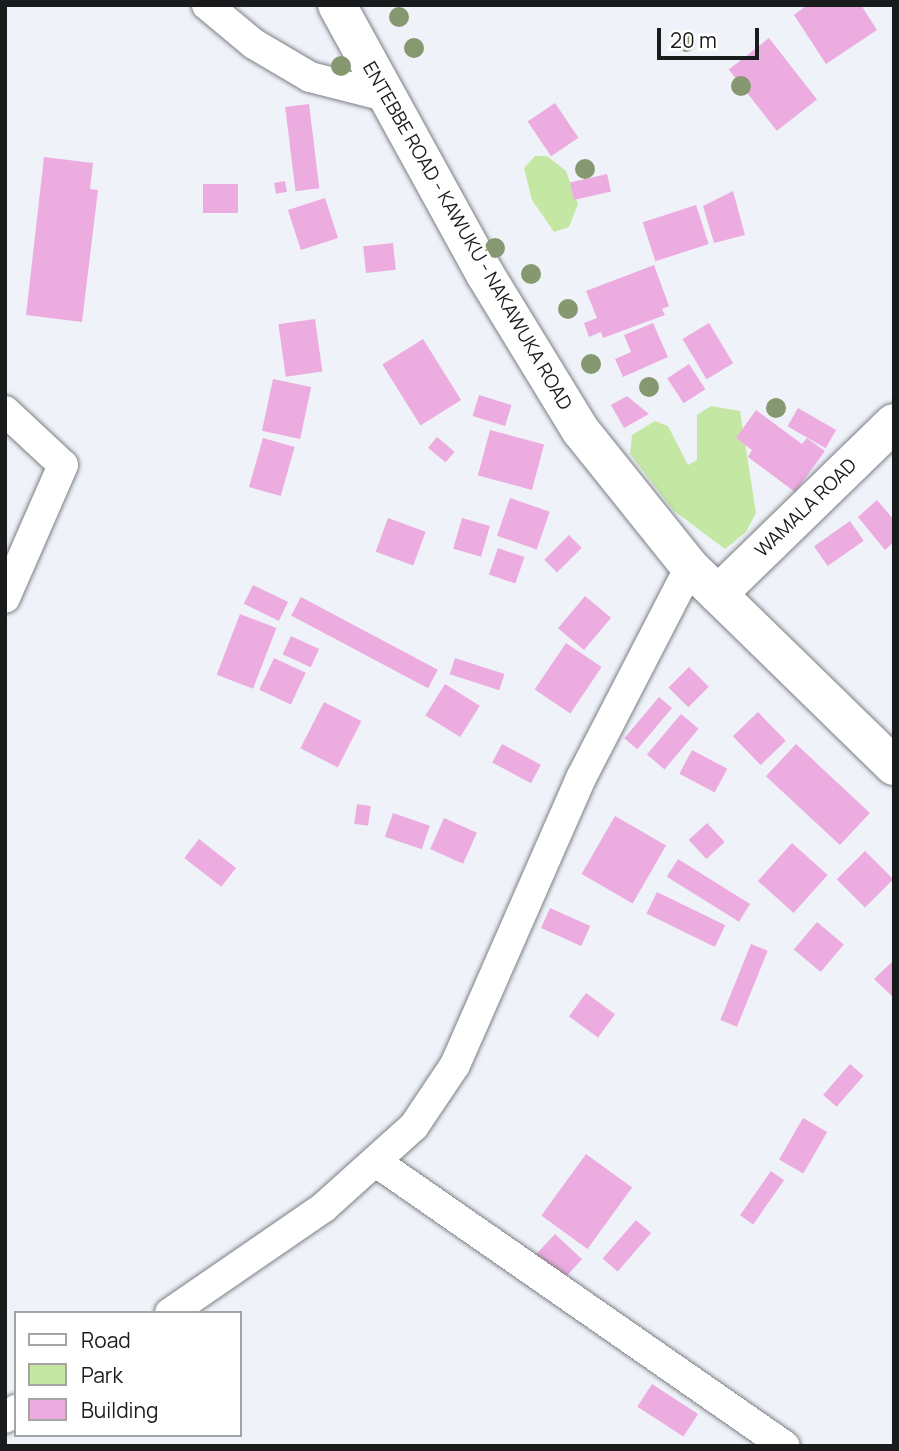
<!DOCTYPE html>
<html>
<head>
<meta charset="utf-8">
<style>
	body { margin:0 }
	#map { position:relative; width:899px; height:1451px; overflow:hidden; background:#eff3f9; font-family:Manrope,sans-serif }
	div>[style] { position:absolute }
	[style*='--x'] { left:calc(var(--x)*1px); top:calc(var(--y)*1px); width:calc(var(--w)*1px); rotate:calc(var(--a)*1deg) }
	.green>* { inset:0; background:#c4e7a4 }
	.building>* { inset:0; background:#ecace0; transform-origin:0 0 }
	.roads { filter:drop-shadow(0 0 2px #7c7f84) drop-shadow(0 0 2px #7c7f84) }
	.street>* { height:30px; margin:-15px; padding:0 15px; transform-origin:15px; border-radius:15px; background:#fff }
	.secondary>* { height:38px; margin:-19px; padding:0 19px; transform-origin:19px; border-radius:19px; background:#fff }
	.trees>* { width:20px; height:20px; margin:-10px; border-radius:50%; background:#869870 }
	span { translate:-50% -50%; white-space:nowrap; text-align:center; line-height:1.15; -webkit-text-stroke:6px #fff; paint-order:stroke }
	.street-label { font-size:19px; color:#191b1c }
	.frame { position:absolute; inset:0; border:7px solid #191b1c; pointer-events:none }
	.legend { position:absolute; left:14px; top:1311px; width:228px; height:126px; box-sizing:border-box; background:#fff; border:2px solid #a3a4a4; margin:0; padding:9px 12px; list-style:none; font-size:21px; color:#191b1c }
	.legend li { display:flex; align-items:center; gap:14px; height:35px }
	.legend b { width:35px; border:2px solid #a3a4a4 }
	.scale { position:absolute; left:657px; top:28px; width:102px; height:32px; box-sizing:border-box; border:4px solid #191b1c; border-top:0; padding-left:9px; font-size:21px; line-height:24px; white-space:nowrap; color:#191b1c; -webkit-text-stroke:5px #fff; paint-order:stroke }
</style>
</head>
<body>
<div id="map">
	<div class="green">
		<div style="clip-path:polygon(535px 156px,547px 156px,566px 171px,578px 204px,569px 227px,554px 232px,532px 200px,524px 168px)"></div>
		<div style="clip-path:polygon(711px 406px,740px 411px,756px 513px,746px 532px,725px 549px,673px 510px,630px 454px,632px 435px,655px 421px,668px 426px,688px 465px,697px 460px,697px 415px)"></div>
	</div>
	<div class="building">
		<div style="clip-path:polygon(807px 5px,861px 5px,877px 30px,826px 64px,794px 15px)"></div>
		<div style="left:769px;top:38px;width:78px;height:51px;rotate:52deg"></div>
		<div style="left:555px;top:103px;width:42px;height:33px;rotate:56deg"></div>
		<div style="left:309px;top:104px;width:85px;height:24px;rotate:83deg"></div>
		<div style="clip-path:polygon(44px 157px,93px 163px,90px 189px,98px 190px,82px 322px,26px 315px)"></div>
		<div style="left:607px;top:174px;width:18px;height:38px;rotate:77deg"></div>
		<div style="left:285px;top:181px;width:11px;height:11px;rotate:80deg"></div>
		<div style="left:203px;top:184px;width:35px;height:29px"></div>
		<div style="clip-path:polygon(733px 191px,745px 235px,714px 243px,703px 206px)"></div>
		<div style="left:325px;top:198px;width:42px;height:39px;rotate:72deg"></div>
		<div style="left:696px;top:205px;width:41px;height:56px;rotate:72deg"></div>
		<div style="left:393px;top:243px;width:27px;height:30px;rotate:84deg"></div>
		<div style="clip-path:polygon(654px 265px,669px 306px,662px 309px,665px 315px,603px 338px,601px 332px,589px 337px,584px 323px,597px 318px,586px 291px)"></div>
		<div style="left:315px;top:319px;width:53px;height:37px;rotate:82deg"></div>
		<div style="clip-path:polygon(653px 323px,668px 357px,623px 377px,615px 359px,631px 352px,624px 335px)"></div>
		<div style="left:709px;top:323px;width:47px;height:31px;rotate:59deg"></div>
		<div style="left:423px;top:339px;width:72px;height:48px;rotate:58deg"></div>
		<div style="left:689px;top:364px;width:30px;height:26px;rotate:57deg"></div>
		<div style="left:273px;top:379px;width:39px;height:53px;rotate:12deg"></div>
		<div style="left:479px;top:395px;width:34px;height:22px;rotate:17deg"></div>
		<div style="clip-path:polygon(627px 396px,649px 414px,624px 428px,611px 405px)"></div>
		<div style="left:798px;top:408px;width:44px;height:21px;rotate:30deg"></div>
		<div style="clip-path:polygon(756px 410px,802px 444px,807px 438px,825px 451px,795px 492px,748px 457px,752px 450px,736px 438px)"></div>
		<div style="left:490px;top:430px;width:56px;height:47px;rotate:15deg"></div>
		<div style="left:437px;top:437px;width:23px;height:14px;rotate:40deg"></div>
		<div style="left:263px;top:438px;width:33px;height:51px;rotate:16deg"></div>
		<div style="left:510px;top:498px;width:42px;height:40px;rotate:19deg"></div>
		<div style="clip-path:polygon(877px 500px,894px 520px,894px 542px,885px 550px,858px 517px)"></div>
		<div style="left:388px;top:518px;width:40px;height:36px;rotate:20deg"></div>
		<div style="left:462px;top:518px;width:29px;height:32px;rotate:16deg"></div>
		<div style="left:850px;top:521px;width:24px;height:44px;rotate:55deg"></div>
		<div style="left:569px;top:535px;width:18px;height:35px;rotate:45deg"></div>
		<div style="left:498px;top:548px;width:28px;height:28px;rotate:19deg"></div>
		<div style="left:253px;top:585px;width:39px;height:21px;rotate:26deg"></div>
		<div style="left:585px;top:596px;width:34px;height:42px;rotate:40deg"></div>
		<div style="left:301px;top:597px;width:155px;height:21px;rotate:28deg"></div>
		<div style="left:240px;top:614px;width:39px;height:65px;rotate:21deg"></div>
		<div style="left:291px;top:636px;width:31px;height:20px;rotate:25deg"></div>
		<div style="left:566px;top:643px;width:43px;height:56px;rotate:34deg"></div>
		<div style="left:274px;top:658px;width:35px;height:35px;rotate:25deg"></div>
		<div style="left:455px;top:658px;width:52px;height:17px;rotate:18deg"></div>
		<div style="left:689px;top:667px;width:28px;height:29px;rotate:45deg"></div>
		<div style="left:445px;top:684px;width:41px;height:37px;rotate:32deg"></div>
		<div style="left:659px;top:697px;width:17px;height:54px;rotate:40deg"></div>
		<div style="left:324px;top:702px;width:42px;height:52px;rotate:27deg"></div>
		<div style="left:758px;top:712px;width:40px;height:35px;rotate:46deg"></div>
		<div style="left:681px;top:714px;width:23px;height:53px;rotate:40deg"></div>
		<div style="left:502px;top:744px;width:44px;height:21px;rotate:28deg"></div>
		<div style="left:796px;top:744px;width:101px;height:44px;rotate:43deg"></div>
		<div style="left:692px;top:750px;width:40px;height:27px;rotate:28deg"></div>
		<div style="left:357px;top:804px;width:14px;height:20px;rotate:8deg"></div>
		<div style="left:393px;top:813px;width:39px;height:25px;rotate:19deg"></div>
		<div style="left:615px;top:816px;width:59px;height:67px;rotate:30deg"></div>
		<div style="left:444px;top:818px;width:36px;height:34px;rotate:24deg"></div>
		<div style="left:707px;top:823px;width:26px;height:25px;rotate:47deg"></div>
		<div style="left:199px;top:839px;width:47px;height:24px;rotate:38deg"></div>
		<div style="left:792px;top:843px;width:48px;height:51px;rotate:42deg"></div>
		<div style="left:865px;top:851px;width:40px;height:40px;rotate:45deg"></div>
		<div style="left:678px;top:859px;width:85px;height:21px;rotate:32deg"></div>
		<div style="left:657px;top:892px;width:76px;height:24px;rotate:26deg"></div>
		<div style="left:550px;top:908px;width:44px;height:22px;rotate:24deg"></div>
		<div style="left:817px;top:922px;width:35px;height:36px;rotate:40deg"></div>
		<div style="left:751px;top:944px;width:18px;height:82px;rotate:22deg"></div>
		<div style="clip-path:polygon(894px 960px,894px 998px,874px 979px)"></div>
		<div style="left:586px;top:993px;width:36px;height:29px;rotate:36deg"></div>
		<div style="left:850px;top:1064px;width:18px;height:41px;rotate:41deg"></div>
		<div style="left:803px;top:1118px;width:28px;height:48px;rotate:30deg"></div>
		<div style="left:586px;top:1154px;width:57px;height:76px;rotate:36deg"></div>
		<div style="left:771px;top:1171px;width:16px;height:54px;rotate:35deg"></div>
		<div style="left:636px;top:1220px;width:20px;height:51px;rotate:41deg"></div>
		<div style="left:555px;top:1234px;width:37px;height:28px;rotate:43deg"></div>
		<div style="left:652px;top:1384px;width:55px;height:27px;rotate:33deg"></div>
	</div>
	<div class="roads">
		<div class="street">
			<div style="--x:207;--y:5;--w:61;--a:39.7"></div>
			<div style="--x:254;--y:44;--w:65;--a:30.5"></div>
			<div style="--x:310;--y:77;--w:77;--a:14.2"></div>
			<div style="--x:5;--y:411;--w:79;--a:43"></div>
			<div style="--x:63;--y:465;--w:145;--a:113.6"></div>
			<div style="--x:379;--y:1164;--w:494;--a:34.8"></div>
			<div style="--x:170;--y:1313;--w:187;--a:-34.5"></div>
			<div style="--x:324;--y:1207;--w:121;--a:-42"></div>
			<div style="--x:414;--y:1126;--w:73;--a:-56.1"></div>
			<div style="--x:455;--y:1065;--w:313;--a:-66.3"></div>
			<div style="--x:581;--y:778;--w:237;--a:-62.7"></div>
			<div style="--x:5;--y:1418;--w:14;--a:-36"></div>
		</div>
		<div class="secondary">
			<div style="--x:337;--y:5;--w:307;--a:61.2"></div>
			<div style="--x:485;--y:274;--w:184;--a:58.6"></div>
			<div style="--x:581;--y:431;--w:174;--a:51.3"></div>
			<div style="--x:690;--y:567;--w:285;--a:44.3"></div>
			<div style="--x:718;--y:594;--w:245;--a:-44.2"></div>
		</div>
	</div>
	<div class="trees">
		<div style="left:399px;top:17px"></div>
		<div style="left:686px;top:42px"></div>
		<div style="left:414px;top:48px"></div>
		<div style="left:341px;top:66px"></div>
		<div style="left:741px;top:86px"></div>
		<div style="left:585px;top:169px"></div>
		<div style="left:495px;top:248px"></div>
		<div style="left:531px;top:274px"></div>
		<div style="left:568px;top:309px"></div>
		<div style="left:591px;top:364px"></div>
		<div style="left:649px;top:387px"></div>
		<div style="left:776px;top:408px"></div>
	</div>
	<div class="street-label">
		<span style="left:467px;top:236px;rotate:60deg">ENTEBBE ROAD - KAWUKU - NAKAWUKA ROAD</span>
		<span style="left:806px;top:508px;rotate:-44deg">WAMALA ROAD</span>
	</div>
	<div class="frame"></div>
	<ul class="legend">
	<li><b style="height:9px;background:#fff"></b>Road</li>
	<li><b style="height:19px;background:#c4e7a4"></b>Park</li>
	<li><b style="height:19px;background:#ecace0"></b>Building</li>
	</ul>
	<div class="scale">20 m</div>
</div>
</body>
</html>
